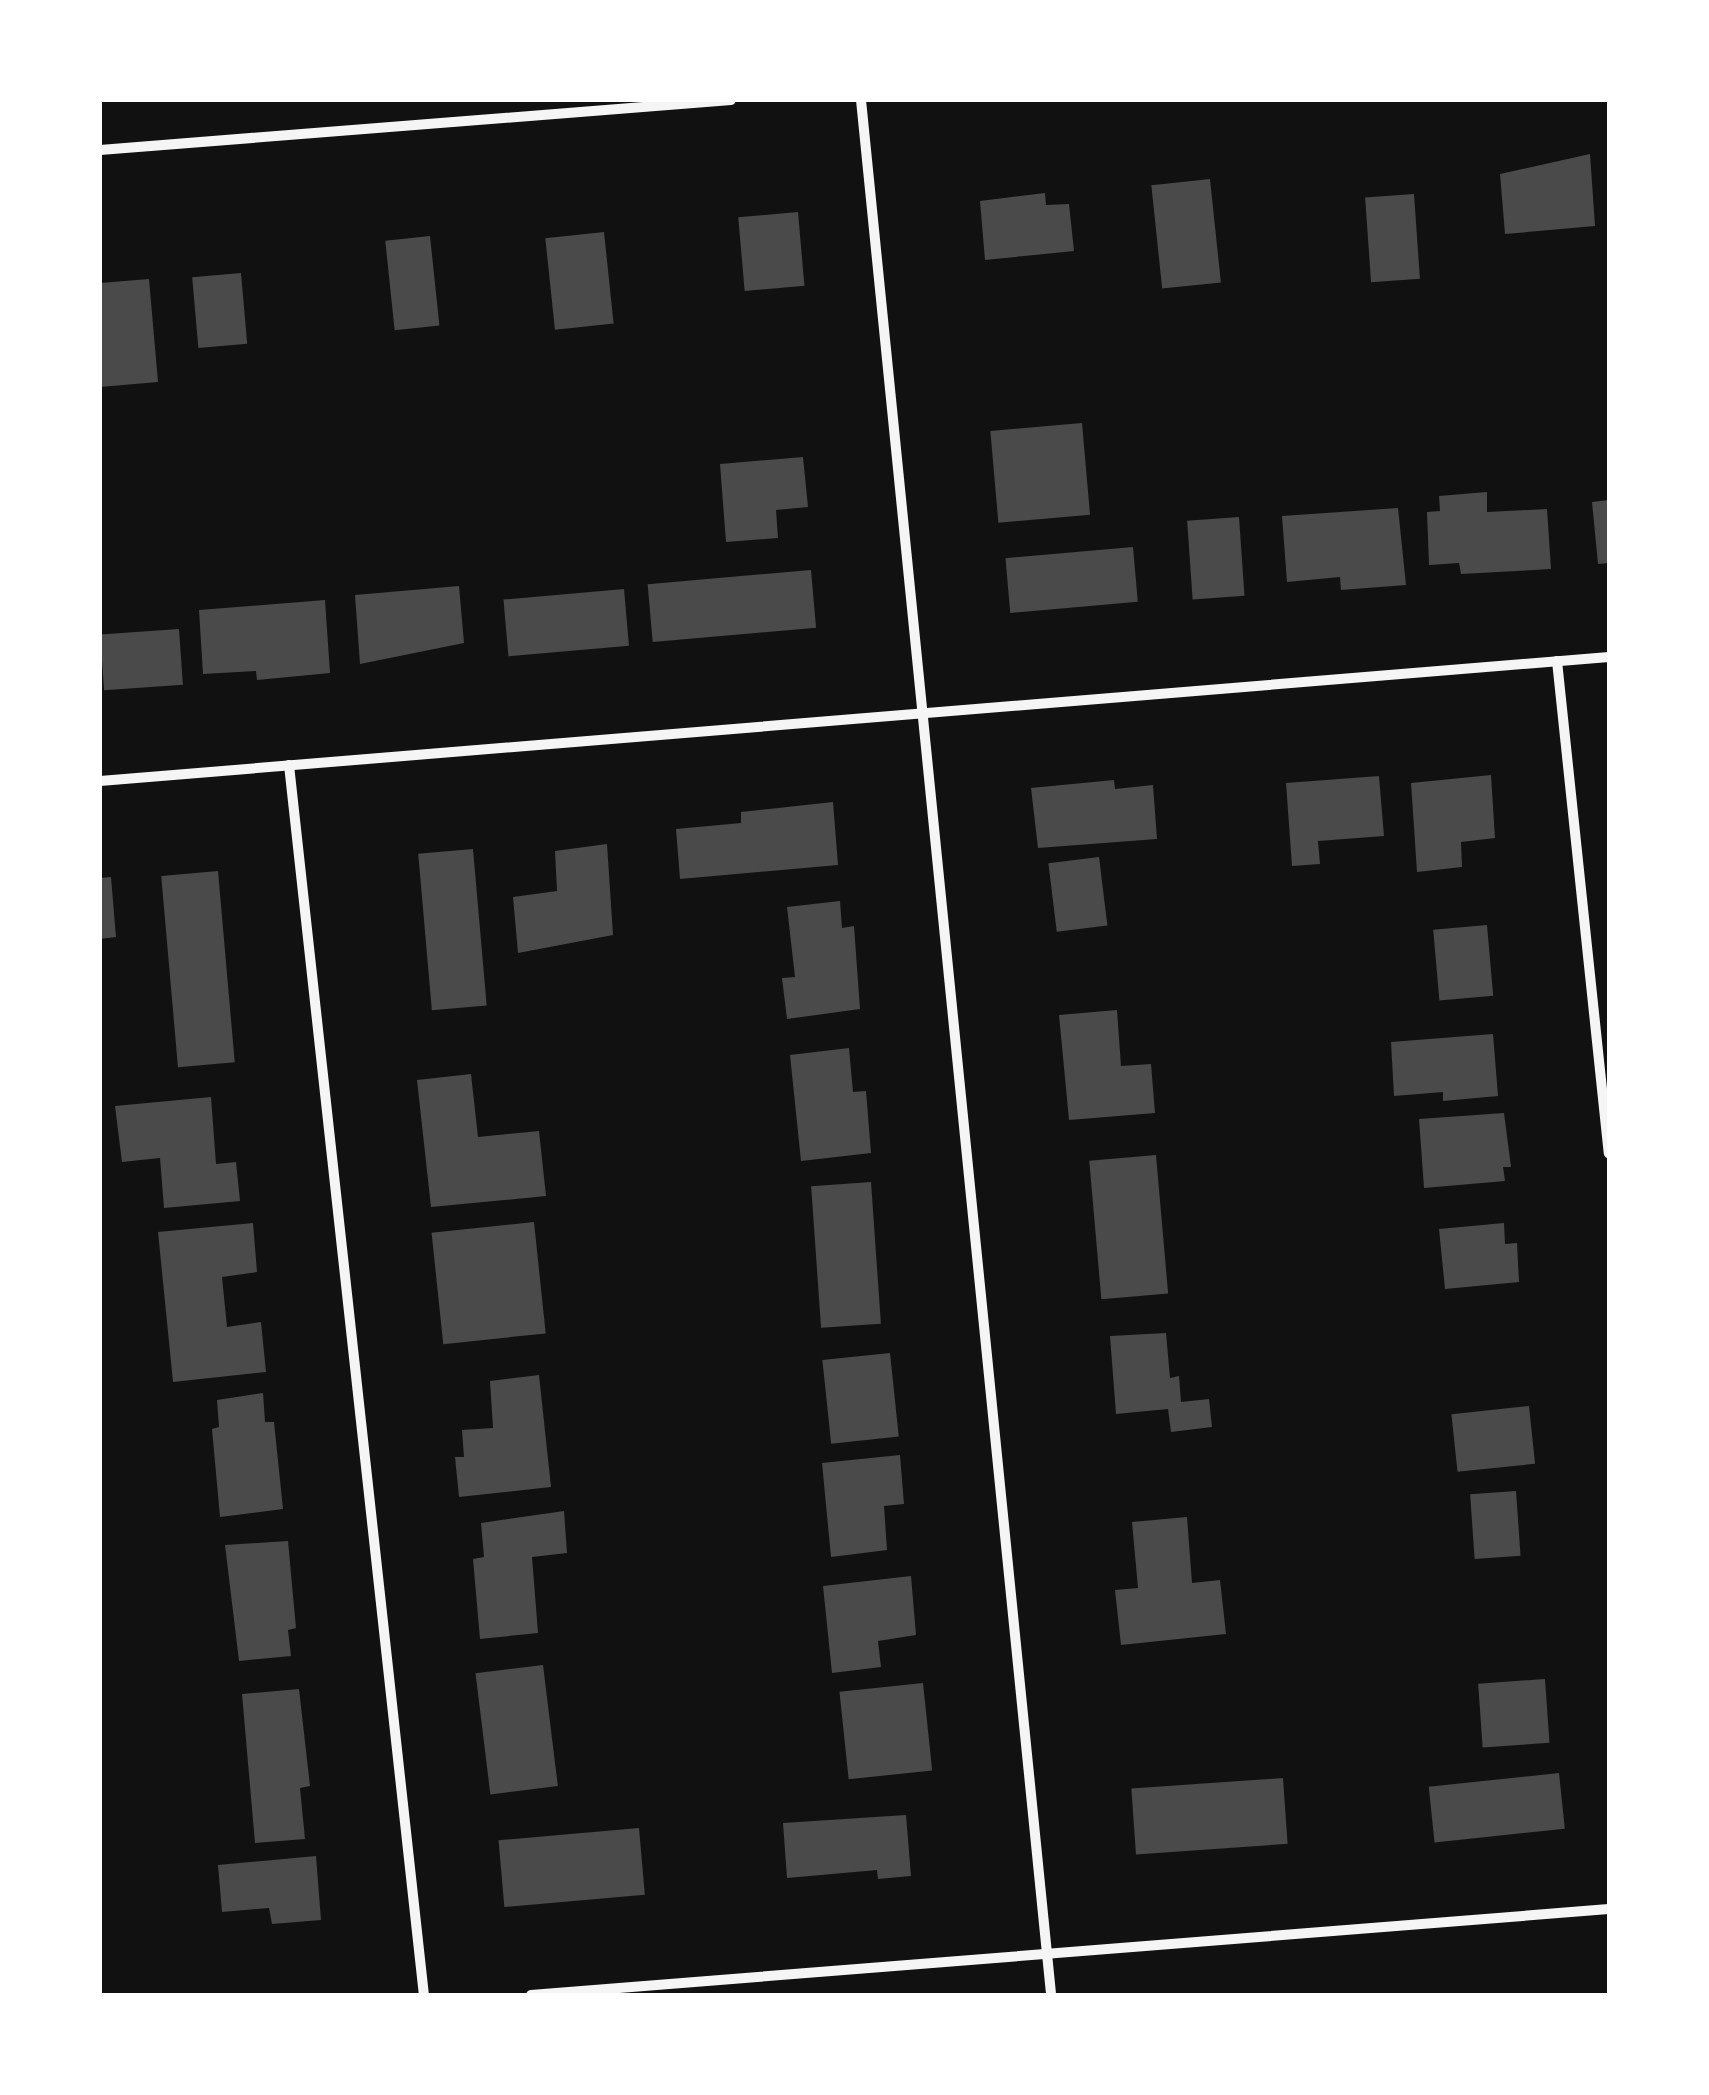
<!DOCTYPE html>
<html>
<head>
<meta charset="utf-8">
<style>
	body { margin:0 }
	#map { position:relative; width:1709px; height:2095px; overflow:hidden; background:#111; font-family:Merriweather,serif }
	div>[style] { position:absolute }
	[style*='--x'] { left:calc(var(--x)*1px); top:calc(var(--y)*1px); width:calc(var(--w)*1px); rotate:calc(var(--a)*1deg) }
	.building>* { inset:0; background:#4a4a4a; transform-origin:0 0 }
	.minor>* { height:10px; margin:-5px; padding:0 5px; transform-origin:5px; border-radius:5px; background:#f5f5f5 }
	span { translate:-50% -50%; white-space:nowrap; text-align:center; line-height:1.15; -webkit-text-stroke:8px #fff; paint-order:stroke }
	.frame { position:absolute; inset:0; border:102px solid #fff; pointer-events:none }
</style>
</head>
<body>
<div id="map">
	<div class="building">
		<div style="clip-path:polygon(1590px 154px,1595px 226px,1505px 234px,1500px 174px)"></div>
		<div style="left:1210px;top:179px;width:104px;height:59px;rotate:84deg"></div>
		<div style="clip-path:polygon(1045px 193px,1046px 205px,1069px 204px,1074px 251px,985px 260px,980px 201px)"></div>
		<div style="left:1414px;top:194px;width:85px;height:49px;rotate:86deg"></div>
		<div style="left:798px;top:212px;width:74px;height:60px;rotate:85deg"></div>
		<div style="left:604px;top:232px;width:92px;height:59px;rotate:84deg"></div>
		<div style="left:430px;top:236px;width:90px;height:45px;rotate:84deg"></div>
		<div style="left:241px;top:273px;width:71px;height:49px;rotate:85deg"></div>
		<div style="clip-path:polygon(149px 279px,158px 382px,100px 387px,100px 283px)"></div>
		<div style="left:1082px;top:423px;width:92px;height:92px;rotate:85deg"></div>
		<div style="clip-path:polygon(803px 457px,808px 507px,776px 510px,778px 538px,726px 542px,720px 464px)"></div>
		<div style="clip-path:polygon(1487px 492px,1487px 512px,1547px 509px,1551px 569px,1461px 574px,1459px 563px,1429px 565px,1427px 512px,1440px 511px,1439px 496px)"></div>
		<div style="clip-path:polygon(1609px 500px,1609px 563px,1598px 564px,1592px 502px)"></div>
		<div style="clip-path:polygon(1398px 508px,1406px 585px,1341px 590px,1340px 577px,1287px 582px,1282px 516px)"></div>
		<div style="left:1239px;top:517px;width:79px;height:52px;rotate:86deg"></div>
		<div style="left:1133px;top:547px;width:55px;height:128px;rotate:85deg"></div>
		<div style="left:811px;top:570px;width:58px;height:164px;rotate:85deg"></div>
		<div style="clip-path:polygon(459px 586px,464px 643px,360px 664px,355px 595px)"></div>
		<div style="left:624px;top:589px;width:57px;height:121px;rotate:85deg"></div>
		<div style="clip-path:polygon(325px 600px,330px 673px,257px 680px,256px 671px,203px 674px,199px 610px)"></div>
		<div style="left:179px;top:629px;width:56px;height:79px;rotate:86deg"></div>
		<div style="clip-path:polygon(1491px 775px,1495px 838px,1461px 842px,1462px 867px,1417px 872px,1411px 783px)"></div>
		<div style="clip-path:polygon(1379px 776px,1384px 836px,1318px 841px,1320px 864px,1292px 866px,1286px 783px)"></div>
		<div style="clip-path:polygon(1114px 780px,1115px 789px,1153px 785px,1157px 839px,1038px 848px,1031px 788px)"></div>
		<div style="clip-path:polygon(833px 802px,838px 865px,680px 879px,676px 829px,741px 823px,741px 812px)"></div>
		<div style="clip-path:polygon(607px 844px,613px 935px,518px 953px,513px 897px,557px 891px,555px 851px)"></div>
		<div style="left:473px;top:849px;width:157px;height:55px;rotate:85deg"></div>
		<div style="left:1099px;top:857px;width:69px;height:51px;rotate:83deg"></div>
		<div style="left:218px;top:871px;width:192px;height:57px;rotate:85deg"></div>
		<div style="clip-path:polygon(111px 877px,116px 937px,100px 939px,100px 878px)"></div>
		<div style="clip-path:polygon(840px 901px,842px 928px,854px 926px,860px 1009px,787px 1019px,782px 978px,795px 977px,787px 907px)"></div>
		<div style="left:1487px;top:925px;width:71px;height:54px;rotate:85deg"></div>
		<div style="clip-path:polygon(1117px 1010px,1121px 1066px,1151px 1064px,1155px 1113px,1069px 1120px,1059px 1015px)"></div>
		<div style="clip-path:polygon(1493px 1034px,1498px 1096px,1443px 1101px,1443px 1092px,1394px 1096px,1391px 1042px)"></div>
		<div style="clip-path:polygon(849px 1048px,853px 1092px,866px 1091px,871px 1153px,801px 1161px,790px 1055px)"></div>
		<div style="clip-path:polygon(471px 1074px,478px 1137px,539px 1131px,546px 1196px,431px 1207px,417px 1080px)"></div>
		<div style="clip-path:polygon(211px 1097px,216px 1164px,236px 1162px,240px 1201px,164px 1208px,160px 1158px,122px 1162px,115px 1106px)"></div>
		<div style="clip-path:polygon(1504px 1113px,1511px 1167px,1503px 1167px,1505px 1181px,1424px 1188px,1419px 1119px)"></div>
		<div style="left:1156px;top:1155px;width:139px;height:67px;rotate:85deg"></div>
		<div style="left:871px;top:1182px;width:142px;height:60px;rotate:86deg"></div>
		<div style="left:534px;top:1222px;width:112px;height:103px;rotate:84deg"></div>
		<div style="clip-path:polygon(253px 1223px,257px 1272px,222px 1277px,227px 1327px,261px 1322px,266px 1372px,173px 1382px,158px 1232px)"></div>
		<div style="clip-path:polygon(1504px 1223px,1505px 1244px,1517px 1243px,1519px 1282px,1445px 1289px,1439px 1229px)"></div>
		<div style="clip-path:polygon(1166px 1333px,1170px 1378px,1179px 1376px,1181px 1402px,1209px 1399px,1212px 1427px,1171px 1432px,1168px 1409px,1116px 1414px,1110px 1336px)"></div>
		<div style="left:890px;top:1353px;width:84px;height:68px;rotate:84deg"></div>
		<div style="clip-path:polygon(539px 1375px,551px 1487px,459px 1497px,455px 1457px,464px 1457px,462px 1430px,493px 1428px,490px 1381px)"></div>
		<div style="clip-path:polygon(263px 1393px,265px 1422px,274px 1422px,283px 1509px,220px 1517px,212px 1429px,219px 1427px,217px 1400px)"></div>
		<div style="left:1529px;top:1406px;width:58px;height:78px;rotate:84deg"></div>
		<div style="clip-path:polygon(900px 1455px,904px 1504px,884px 1506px,887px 1550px,831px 1557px,822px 1463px)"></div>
		<div style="left:1516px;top:1491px;width:65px;height:46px;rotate:86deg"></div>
		<div style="clip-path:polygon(564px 1511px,567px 1553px,532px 1557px,538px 1633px,480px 1639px,473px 1559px,484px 1557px,481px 1523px)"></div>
		<div style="clip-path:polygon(1187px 1517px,1192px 1583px,1220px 1580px,1226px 1634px,1121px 1645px,1115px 1590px,1138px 1588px,1132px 1522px)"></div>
		<div style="clip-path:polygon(288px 1541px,296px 1628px,288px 1630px,291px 1656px,239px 1661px,225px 1545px)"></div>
		<div style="clip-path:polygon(911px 1576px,916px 1635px,878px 1641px,881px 1667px,832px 1673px,823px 1586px)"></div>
		<div style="left:543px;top:1665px;width:122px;height:68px;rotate:83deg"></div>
		<div style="left:1545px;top:1679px;width:64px;height:67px;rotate:86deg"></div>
		<div style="left:923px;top:1683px;width:88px;height:84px;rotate:84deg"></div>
		<div style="clip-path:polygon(299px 1689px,310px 1786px,300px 1788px,305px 1839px,255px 1843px,242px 1694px)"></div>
		<div style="left:1559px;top:1773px;width:56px;height:131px;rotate:84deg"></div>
		<div style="left:1283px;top:1778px;width:66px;height:152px;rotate:86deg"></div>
		<div style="clip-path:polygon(906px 1815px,911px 1876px,878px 1879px,877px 1870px,787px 1878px,783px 1823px)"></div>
		<div style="left:639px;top:1828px;width:67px;height:141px;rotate:85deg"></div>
		<div style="clip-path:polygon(316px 1856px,321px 1920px,272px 1924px,269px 1908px,222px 1912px,218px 1865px)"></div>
	</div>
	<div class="minor">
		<div style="--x:861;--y:100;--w:1905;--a:84.27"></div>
		<div style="--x:100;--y:150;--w:633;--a:-4.53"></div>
		<div style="--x:1557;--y:661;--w:495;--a:84"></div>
		<div style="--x:289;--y:765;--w:1237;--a:83.74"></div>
		<div style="--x:100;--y:781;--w:1514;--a:-4.7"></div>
		<div style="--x:531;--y:1995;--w:1081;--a:-4.56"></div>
	</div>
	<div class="frame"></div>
</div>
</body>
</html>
